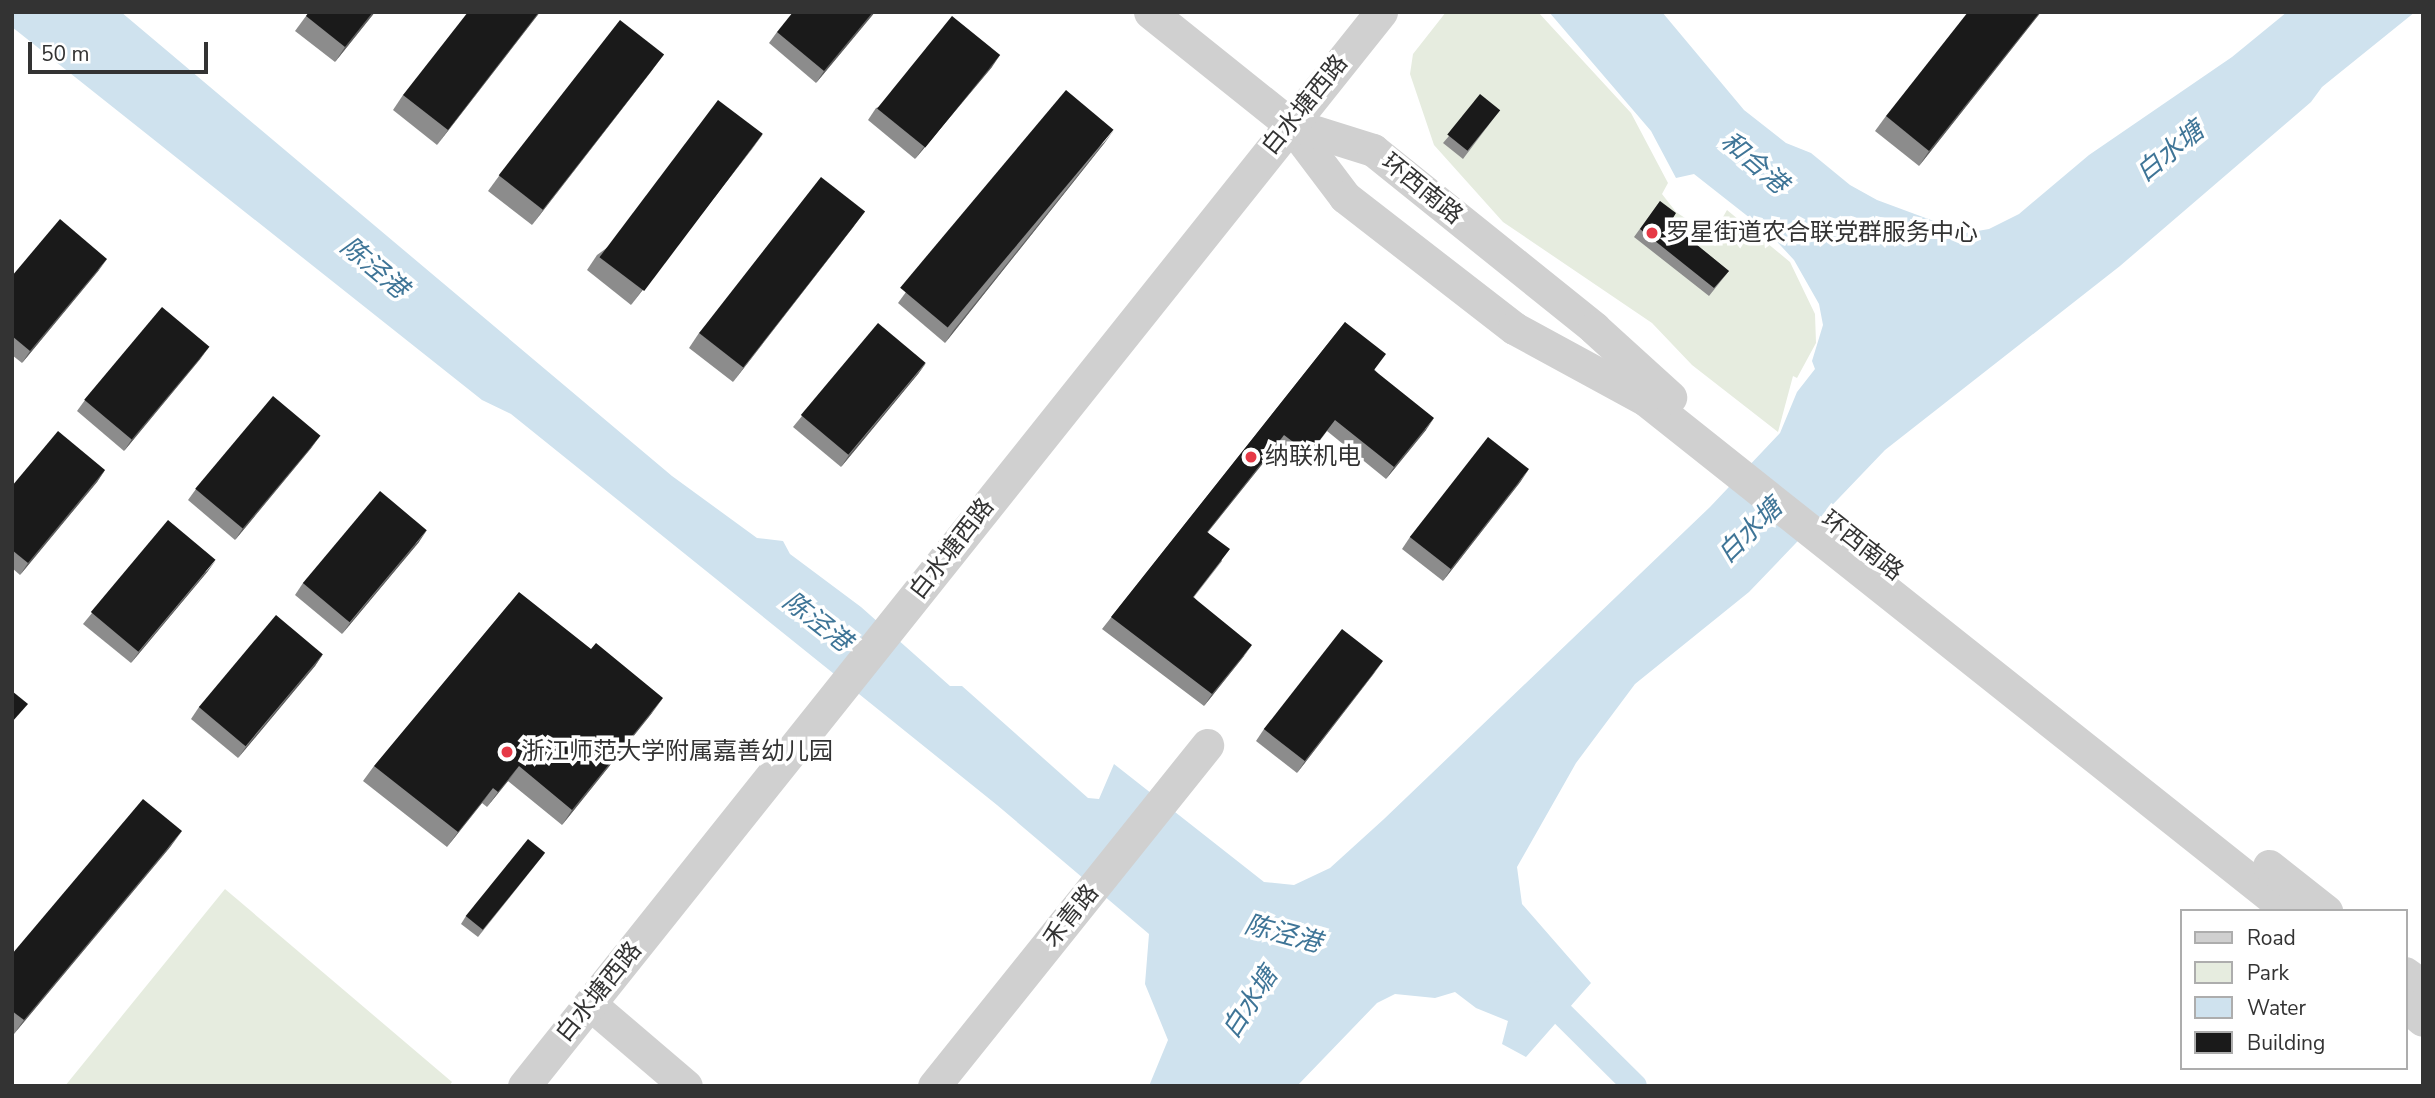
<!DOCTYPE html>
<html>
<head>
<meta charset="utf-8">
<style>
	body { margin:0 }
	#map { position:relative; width:2435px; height:1098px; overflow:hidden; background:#fff; font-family:"Nunito Sans","Noto Sans SC",sans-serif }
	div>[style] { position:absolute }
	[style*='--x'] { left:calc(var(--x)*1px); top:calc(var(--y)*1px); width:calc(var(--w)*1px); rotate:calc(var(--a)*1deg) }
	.green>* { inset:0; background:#e6ecdf }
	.water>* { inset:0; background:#cfe2ee }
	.canal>* { height:24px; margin:-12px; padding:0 12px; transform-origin:12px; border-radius:12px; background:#cfe2ee }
	.minor>* { height:33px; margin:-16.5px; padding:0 16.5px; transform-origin:16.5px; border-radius:16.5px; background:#d0d0d0 }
	.wall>* { inset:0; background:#8c8c8c }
	.shaded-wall>* { inset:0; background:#5f5f5f }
	.building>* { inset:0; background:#1a1a1a; transform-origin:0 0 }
	.dots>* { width:19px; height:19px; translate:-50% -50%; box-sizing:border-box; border:4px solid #fff; border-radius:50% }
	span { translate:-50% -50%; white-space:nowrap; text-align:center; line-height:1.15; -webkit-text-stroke:7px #fff; paint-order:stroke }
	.street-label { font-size:24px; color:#333 }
	.poi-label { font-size:24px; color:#333 }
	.left { translate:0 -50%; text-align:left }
	.water-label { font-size:26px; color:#3f7597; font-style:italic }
	.frame { position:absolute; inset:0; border:14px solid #333; pointer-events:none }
	.legend { position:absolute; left:2180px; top:909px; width:228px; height:161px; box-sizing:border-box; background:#fff; border:2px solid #adadad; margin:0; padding:9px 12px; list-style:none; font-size:21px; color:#333 }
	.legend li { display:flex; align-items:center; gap:14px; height:35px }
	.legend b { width:35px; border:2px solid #adadad }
	.scale { position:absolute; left:28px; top:42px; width:180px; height:32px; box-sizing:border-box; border:4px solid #333; border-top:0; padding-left:9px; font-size:21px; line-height:24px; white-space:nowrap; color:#333; -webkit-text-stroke:5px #fff; paint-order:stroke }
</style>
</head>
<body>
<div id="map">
	<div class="green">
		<div style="clip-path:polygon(1446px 12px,1538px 12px,1631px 113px,1668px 183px,1662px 194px,1676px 212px,1712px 236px,1727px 210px,1790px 262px,1815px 314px,1816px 343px,1797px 378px,1793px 376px,1778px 432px,1692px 365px,1652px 323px,1503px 222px,1434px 145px,1410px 74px,1413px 54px)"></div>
		<div style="clip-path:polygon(225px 889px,452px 1082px,449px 1086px,65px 1086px)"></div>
	</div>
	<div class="water">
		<div style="clip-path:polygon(12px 12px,121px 12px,672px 476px,757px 538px,783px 541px,790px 554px,861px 607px,950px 686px,962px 686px,1088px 798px,1099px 799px,1114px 764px,1264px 882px,1294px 885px,1330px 868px,1384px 819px,1710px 507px,1780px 433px,1797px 392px,1815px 369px,1812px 361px,1823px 325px,1819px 304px,1794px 260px,1769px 233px,1694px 174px,1676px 178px,1651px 131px,1549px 12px,1662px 12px,1744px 110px,1786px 143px,1811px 153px,1850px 185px,1877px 200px,1966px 233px,1989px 229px,2019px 214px,2089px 155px,2232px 57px,2287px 12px,2415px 12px,2322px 87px,2311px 102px,2120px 266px,1885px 450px,1749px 592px,1635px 684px,1576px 763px,1517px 867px,1522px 904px,1591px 983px,1526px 1057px,1502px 1044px,1508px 1021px,1476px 1008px,1455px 992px,1435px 998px,1395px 994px,1377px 1003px,1297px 1086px,1149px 1086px,1168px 1040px,1145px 984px,1149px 934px,997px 805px,511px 414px,482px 400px,12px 27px)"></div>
	</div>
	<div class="canal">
		<div style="--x:1541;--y:993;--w:132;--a:44.7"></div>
	</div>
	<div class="minor">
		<div style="--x:1150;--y:12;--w:179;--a:38.7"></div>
		<div style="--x:1290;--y:124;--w:91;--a:53"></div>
		<div style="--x:1345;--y:197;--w:214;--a:37.8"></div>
		<div style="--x:1514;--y:328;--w:150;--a:28.6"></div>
		<div style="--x:1646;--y:400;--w:821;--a:38.47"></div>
		<div style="--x:1290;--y:124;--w:87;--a:17.4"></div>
		<div style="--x:1373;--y:150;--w:284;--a:38.8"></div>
		<div style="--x:1594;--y:328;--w:103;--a:42.2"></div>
		<div style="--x:2269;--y:866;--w:73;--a:38.3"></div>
		<div style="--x:2405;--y:973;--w:22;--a:36"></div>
		<div style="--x:590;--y:1004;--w:126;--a:40.5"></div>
		<div style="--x:2405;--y:1005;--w:23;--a:40"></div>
		<div style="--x:524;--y:1086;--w:1374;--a:-51.41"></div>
		<div style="--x:934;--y:1086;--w:437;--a:-51.3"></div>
	</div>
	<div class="wall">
		<div style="clip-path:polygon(309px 12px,375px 12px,335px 62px,295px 31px)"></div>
		<div style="clip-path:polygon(540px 12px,437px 145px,393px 110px,403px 95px)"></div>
		<div style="clip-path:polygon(875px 12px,816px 83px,769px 43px,777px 32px)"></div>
		<div style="clip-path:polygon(2041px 12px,1919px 166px,1875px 131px,1886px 116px)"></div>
		<div style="clip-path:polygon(992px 67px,915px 159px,868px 120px,876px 108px)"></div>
		<div style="clip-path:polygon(653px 69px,532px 225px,488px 191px,499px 176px)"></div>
		<div style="clip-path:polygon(1500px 110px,1463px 159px,1443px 143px,1449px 136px)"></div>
		<div style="clip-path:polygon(763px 134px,631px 305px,587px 270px,597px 255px)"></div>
		<div style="clip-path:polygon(1106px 141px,945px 343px,898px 303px,906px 292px)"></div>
		<div style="clip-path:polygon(1660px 201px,1670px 223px,1729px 271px,1709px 296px,1634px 237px)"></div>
		<div style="clip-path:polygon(854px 226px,733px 382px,689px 348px,699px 333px)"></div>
		<div style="clip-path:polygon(99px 270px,22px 363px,12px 355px,12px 276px)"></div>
		<div style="clip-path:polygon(1345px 322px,1375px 370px,1426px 430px,1386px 479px,1327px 431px,1301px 466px,1276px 447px,1208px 532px,1222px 561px,1194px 597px,1244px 656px,1204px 706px,1102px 629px)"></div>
		<div style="clip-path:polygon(201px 358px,124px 451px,77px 411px,85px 400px)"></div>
		<div style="clip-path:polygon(926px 363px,918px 374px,841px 467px,793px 427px,802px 416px)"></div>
		<div style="clip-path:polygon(312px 447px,235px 540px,188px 500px,196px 489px)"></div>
		<div style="clip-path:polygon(105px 470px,97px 482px,20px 575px,12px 568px,12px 486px)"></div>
		<div style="clip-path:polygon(1521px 481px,1443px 581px,1402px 549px,1410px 537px)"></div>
		<div style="clip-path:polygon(419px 542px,342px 634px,295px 595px,303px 583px)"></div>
		<div style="clip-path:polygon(208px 571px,131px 663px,83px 624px,92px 613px)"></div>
		<div style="clip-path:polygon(323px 654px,315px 666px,238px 758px,191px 719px,199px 707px)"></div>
		<div style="clip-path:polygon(1375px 672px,1297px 773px,1256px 741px,1264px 729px)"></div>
		<div style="clip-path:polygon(652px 713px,562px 825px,508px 781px,487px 807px,482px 803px,447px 847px,363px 781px,374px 766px)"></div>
		<div style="clip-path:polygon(171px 846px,13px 1035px,12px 954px)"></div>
		<div style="clip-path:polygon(545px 853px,478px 937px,461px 924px,466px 916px)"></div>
	</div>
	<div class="shaded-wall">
		<div style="clip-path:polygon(373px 12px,375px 12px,335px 62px,345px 47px)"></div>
		<div style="clip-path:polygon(539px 12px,540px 12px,437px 145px,448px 130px)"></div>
		<div style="clip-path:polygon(873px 12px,875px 12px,816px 83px,824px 71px)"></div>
		<div style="clip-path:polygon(2040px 12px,2041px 12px,1919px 166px,1929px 151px)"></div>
		<div style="clip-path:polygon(664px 54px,653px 69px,532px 225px,543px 210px)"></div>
		<div style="clip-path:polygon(1000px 55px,992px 67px,915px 159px,923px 148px)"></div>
		<div style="clip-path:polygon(1114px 130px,1106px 141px,945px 343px,953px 331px)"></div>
		<div style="clip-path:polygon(763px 134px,752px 149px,631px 305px,642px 290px)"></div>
		<div style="clip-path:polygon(865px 211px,854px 226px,733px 382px,744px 367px)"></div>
		<div style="clip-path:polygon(107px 259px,99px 270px,22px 363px,30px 351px)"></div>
		<div style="clip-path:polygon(209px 347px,201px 358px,124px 451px,132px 439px)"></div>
		<div style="clip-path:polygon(926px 363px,918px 374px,841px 467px,849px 455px)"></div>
		<div style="clip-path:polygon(1434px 418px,1426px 430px,1386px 479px,1394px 467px)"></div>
		<div style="clip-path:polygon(1284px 435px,1276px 447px,1199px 543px,1207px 532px)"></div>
		<div style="clip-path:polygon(320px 436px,312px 447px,235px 540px,243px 528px)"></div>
		<div style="clip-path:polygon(1529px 469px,1521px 481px,1443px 581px,1451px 569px)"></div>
		<div style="clip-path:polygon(105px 470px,97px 482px,20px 575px,28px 563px)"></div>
		<div style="clip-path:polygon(427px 530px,419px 542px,342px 634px,350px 623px)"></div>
		<div style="clip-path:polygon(216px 560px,208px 571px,131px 663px,139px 652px)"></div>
		<div style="clip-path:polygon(1252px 645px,1244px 656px,1204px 706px,1212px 694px)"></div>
		<div style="clip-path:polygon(323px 654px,315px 666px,238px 758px,246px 747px)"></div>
		<div style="clip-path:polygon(1383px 661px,1375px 672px,1297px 773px,1305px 761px)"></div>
		<div style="clip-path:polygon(663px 698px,652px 713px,562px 825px,572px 810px)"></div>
		<div style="clip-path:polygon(519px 766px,508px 781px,487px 807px,498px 792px)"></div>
		<div style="clip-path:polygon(493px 788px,482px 803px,447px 847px,458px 832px)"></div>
		<div style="clip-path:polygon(182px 831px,171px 846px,13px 1035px,24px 1020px)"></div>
	</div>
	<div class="building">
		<div style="clip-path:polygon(309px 12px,373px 12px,345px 47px,306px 16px)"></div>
		<div style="clip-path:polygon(468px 12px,539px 12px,448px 130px,403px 95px)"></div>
		<div style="clip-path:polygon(793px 12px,873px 12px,824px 71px,777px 32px)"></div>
		<div style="clip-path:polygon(1968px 12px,2040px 12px,1929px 151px,1886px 116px)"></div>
		<div style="left:952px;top:16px;width:62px;height:119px;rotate:39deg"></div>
		<div style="left:620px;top:20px;width:56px;height:197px;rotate:38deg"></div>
		<div style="left:1066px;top:90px;width:62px;height:258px;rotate:40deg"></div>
		<div style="left:1480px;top:94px;width:26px;height:52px;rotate:39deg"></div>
		<div style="left:718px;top:100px;width:56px;height:197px;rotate:37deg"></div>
		<div style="left:821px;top:177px;width:56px;height:198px;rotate:38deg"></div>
		<div style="clip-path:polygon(1660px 201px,1676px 213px,1670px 223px,1729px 271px,1714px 288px,1640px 229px)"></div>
		<div style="clip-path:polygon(60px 219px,107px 259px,30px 351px,12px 336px,12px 276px)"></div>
		<div style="left:162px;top:307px;width:62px;height:121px;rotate:40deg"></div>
		<div style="clip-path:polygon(1345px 322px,1386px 354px,1374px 370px,1434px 418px,1394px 467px,1335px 420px,1309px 454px,1284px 435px,1207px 532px,1230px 549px,1193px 597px,1252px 645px,1212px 694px,1111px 617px)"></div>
		<div style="left:878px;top:323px;width:62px;height:120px;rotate:40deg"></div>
		<div style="left:273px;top:396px;width:62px;height:121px;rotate:40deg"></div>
		<div style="clip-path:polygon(58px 431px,105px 470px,28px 563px,12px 550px,12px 486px)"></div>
		<div style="left:1488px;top:437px;width:52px;height:127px;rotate:38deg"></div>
		<div style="left:380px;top:491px;width:61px;height:120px;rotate:40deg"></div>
		<div style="left:168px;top:520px;width:62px;height:120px;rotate:40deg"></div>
		<div style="clip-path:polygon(519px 592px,591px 649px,596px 643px,663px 698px,572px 810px,519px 766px,498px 792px,493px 788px,458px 832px,374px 766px)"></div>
		<div style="left:276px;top:615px;width:61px;height:120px;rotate:40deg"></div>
		<div style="left:1342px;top:629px;width:52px;height:127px;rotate:38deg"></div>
		<div style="clip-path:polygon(12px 691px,28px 704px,12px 722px)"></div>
		<div style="clip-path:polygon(143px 799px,182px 831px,24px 1020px,12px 1011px,12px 954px)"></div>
		<div style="left:528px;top:839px;width:22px;height:99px;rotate:39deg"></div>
	</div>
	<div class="dots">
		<div style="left:1652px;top:233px;background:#e63946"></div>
		<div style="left:1251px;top:457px;background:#e63946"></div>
		<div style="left:507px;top:752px;background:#e63946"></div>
	</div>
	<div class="street-label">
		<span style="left:1305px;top:105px;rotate:-51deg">白水塘西路</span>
		<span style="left:1422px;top:189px;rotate:39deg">环西南路</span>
		<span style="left:1862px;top:546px;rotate:38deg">环西南路</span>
		<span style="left:952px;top:549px;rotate:-52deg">白水塘西路</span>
		<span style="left:1071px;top:916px;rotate:-51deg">禾青路</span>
		<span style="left:599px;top:992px;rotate:-51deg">白水塘西路</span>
	</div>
	<div class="poi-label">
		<span class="left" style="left:1666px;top:233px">罗星街道农合联党群服务中心</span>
		<span class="left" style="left:1265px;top:457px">纳联机电</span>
		<span class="left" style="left:521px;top:752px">浙江师范大学附属嘉善幼儿园</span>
	</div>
	<div class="water-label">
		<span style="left:2170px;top:152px;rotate:-39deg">白水塘</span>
		<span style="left:1754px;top:163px;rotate:41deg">和合港</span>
		<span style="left:374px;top:268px;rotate:40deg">陈泾港</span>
		<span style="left:1750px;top:531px;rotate:-45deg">白水塘</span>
		<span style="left:817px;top:622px;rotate:38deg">陈泾港</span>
		<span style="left:1283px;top:934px;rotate:15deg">陈泾港</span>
		<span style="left:1250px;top:1003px;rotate:-57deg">白水塘</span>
	</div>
	<div class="frame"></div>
	<ul class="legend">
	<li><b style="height:9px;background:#d0d0d0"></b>Road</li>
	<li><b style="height:19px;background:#e6ecdf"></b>Park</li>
	<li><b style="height:19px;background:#cfe2ee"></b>Water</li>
	<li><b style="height:19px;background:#1a1a1a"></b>Building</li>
	</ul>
	<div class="scale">50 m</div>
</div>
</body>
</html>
